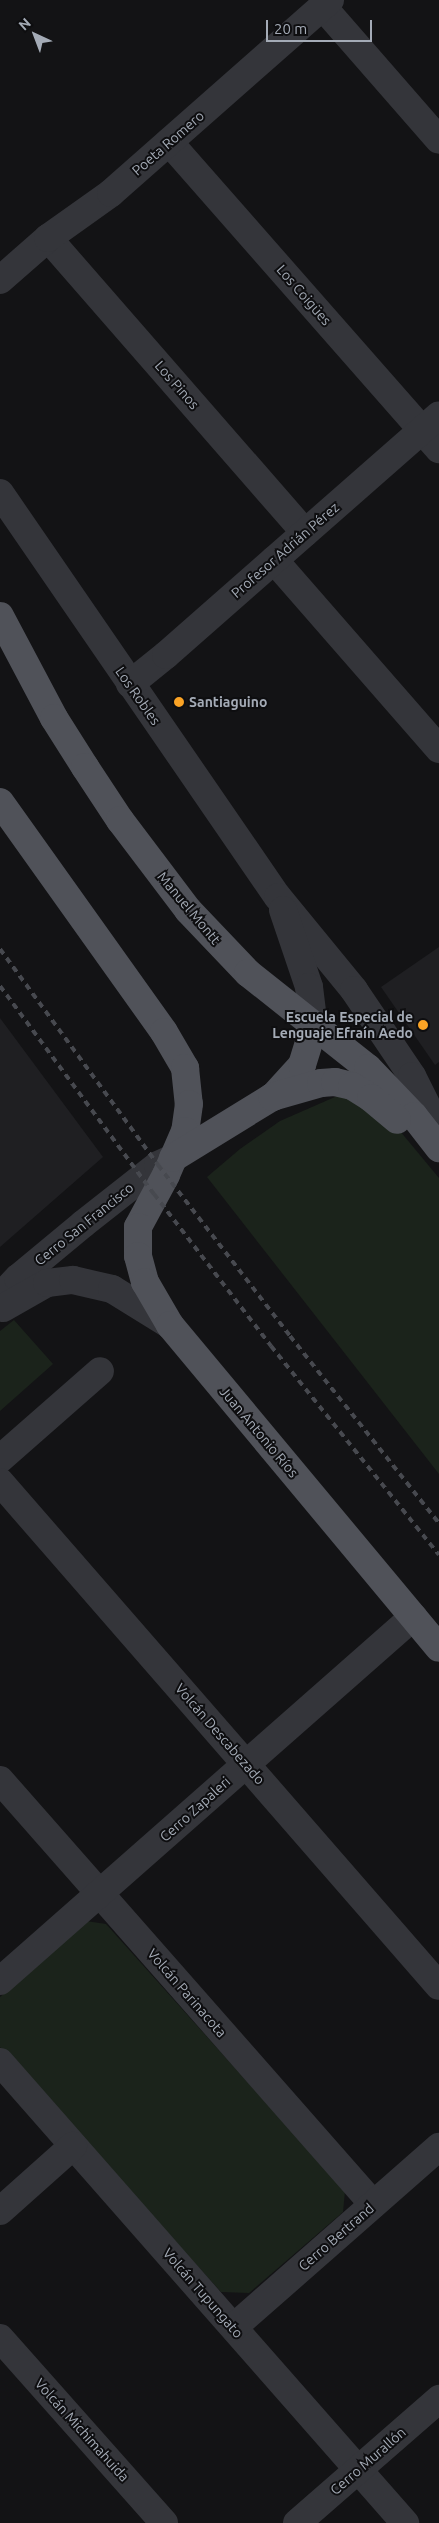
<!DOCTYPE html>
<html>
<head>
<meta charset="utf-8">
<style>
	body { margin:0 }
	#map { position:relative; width:439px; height:2523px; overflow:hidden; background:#131315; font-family:Ubuntu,sans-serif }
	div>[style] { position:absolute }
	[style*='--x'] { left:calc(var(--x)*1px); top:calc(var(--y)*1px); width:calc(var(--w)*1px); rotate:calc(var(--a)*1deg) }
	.built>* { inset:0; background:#1f1f22 }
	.green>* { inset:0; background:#1b231b }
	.minor>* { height:28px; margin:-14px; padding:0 14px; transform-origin:14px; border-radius:14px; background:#34353a }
	.major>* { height:28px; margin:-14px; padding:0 14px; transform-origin:14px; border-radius:14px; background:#505259 }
	.rail>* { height:4px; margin-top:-2px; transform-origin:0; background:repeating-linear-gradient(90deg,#47494f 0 6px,transparent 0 11px) }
	.dots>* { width:14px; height:14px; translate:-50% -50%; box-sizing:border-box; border:2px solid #0e0e10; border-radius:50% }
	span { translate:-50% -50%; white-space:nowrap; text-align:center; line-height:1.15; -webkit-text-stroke:4px #0e0e10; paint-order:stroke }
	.street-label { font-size:14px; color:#a4abb6 }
	.poi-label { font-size:14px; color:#a4abb6; font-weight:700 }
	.left { translate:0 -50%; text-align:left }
	.right { translate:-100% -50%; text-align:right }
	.north { position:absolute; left:10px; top:10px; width:50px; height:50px; -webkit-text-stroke:4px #0e0e10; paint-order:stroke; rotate:317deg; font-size:14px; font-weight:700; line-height:20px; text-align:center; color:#a4abb6 }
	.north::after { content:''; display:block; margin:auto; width:18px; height:22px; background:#a4abb6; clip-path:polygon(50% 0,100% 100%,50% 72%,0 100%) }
	.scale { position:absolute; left:266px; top:20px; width:106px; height:22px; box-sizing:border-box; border:2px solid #a4abb6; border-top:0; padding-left:6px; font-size:15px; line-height:18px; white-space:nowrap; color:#a4abb6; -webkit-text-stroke:4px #0e0e10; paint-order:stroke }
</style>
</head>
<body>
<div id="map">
	<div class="built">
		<div style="clip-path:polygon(439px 947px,439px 1062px,435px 1065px,381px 987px)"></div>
		<div style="clip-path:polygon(0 1018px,103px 1157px,0 1247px)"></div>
	</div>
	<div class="green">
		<div style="clip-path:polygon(344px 1093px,380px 1107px,439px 1178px,439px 1474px,207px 1177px,240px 1149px,280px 1121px)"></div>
		<div style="clip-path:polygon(14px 1320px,53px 1364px,0 1411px,0 1331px)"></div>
		<div style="clip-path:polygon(86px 1921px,106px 1924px,345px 2191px,343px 2212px,249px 2293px,221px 2292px,0 2047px,0 1997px)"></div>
	</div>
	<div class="minor">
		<div style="--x:323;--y:7;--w:176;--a:48.9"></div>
		<div style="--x:169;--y:142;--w:409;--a:48.7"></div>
		<div style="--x:48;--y:238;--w:391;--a:48.9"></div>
		<div style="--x:0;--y:280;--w:64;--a:-41.2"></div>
		<div style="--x:48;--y:238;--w:77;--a:-35.5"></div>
		<div style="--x:111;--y:193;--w:292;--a:-41.4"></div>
		<div style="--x:0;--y:493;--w:490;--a:55.5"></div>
		<div style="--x:278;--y:897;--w:120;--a:50.7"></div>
		<div style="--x:354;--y:990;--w:104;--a:56"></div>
		<div style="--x:412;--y:1076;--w:60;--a:63.4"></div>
		<div style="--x:274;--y:560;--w:251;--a:48.9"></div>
		<div style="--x:130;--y:684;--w:46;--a:-38.9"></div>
		<div style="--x:166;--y:655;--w:363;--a:-41.3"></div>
		<div style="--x:283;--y:910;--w:81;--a:71.3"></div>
		<div style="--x:309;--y:987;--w:39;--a:83"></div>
		<div style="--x:0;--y:1297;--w:26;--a:-47"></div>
		<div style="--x:18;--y:1278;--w:85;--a:-39.7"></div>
		<div style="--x:83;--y:1224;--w:95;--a:-38.2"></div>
		<div style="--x:158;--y:1165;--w:17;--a:-25"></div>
		<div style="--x:3;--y:1308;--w:51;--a:-29.6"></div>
		<div style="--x:47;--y:1283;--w:26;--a:-7"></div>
		<div style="--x:73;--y:1280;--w:40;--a:13"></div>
		<div style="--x:112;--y:1289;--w:68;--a:31.8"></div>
		<div style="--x:0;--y:1459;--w:133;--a:-41.3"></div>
		<div style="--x:0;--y:1482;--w:668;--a:48.94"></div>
		<div style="--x:0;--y:1780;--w:565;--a:48.66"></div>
		<div style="--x:0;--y:1981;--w:551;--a:-41.39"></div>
		<div style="--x:0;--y:2062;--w:614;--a:48.7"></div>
		<div style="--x:0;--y:2211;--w:98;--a:-41.7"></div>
		<div style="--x:234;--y:2327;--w:273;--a:-41.3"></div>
		<div style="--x:0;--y:2338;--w:247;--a:48.4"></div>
		<div style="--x:297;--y:2523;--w:189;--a:-41.1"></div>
	</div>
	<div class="major">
		<div style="--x:0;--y:616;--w:115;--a:62.1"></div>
		<div style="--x:54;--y:718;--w:58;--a:57.7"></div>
		<div style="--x:85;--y:767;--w:64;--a:56.6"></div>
		<div style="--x:120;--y:820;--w:113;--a:52.9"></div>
		<div style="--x:188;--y:910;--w:87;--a:46.4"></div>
		<div style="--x:248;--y:973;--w:153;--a:38.4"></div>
		<div style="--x:368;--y:1068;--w:66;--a:46.2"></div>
		<div style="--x:414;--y:1116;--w:41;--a:52"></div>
		<div style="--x:0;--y:802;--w:282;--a:54.5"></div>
		<div style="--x:164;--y:1032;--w:42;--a:59.7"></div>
		<div style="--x:185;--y:1068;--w:36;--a:84"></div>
		<div style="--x:189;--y:1104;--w:27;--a:98"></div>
		<div style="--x:185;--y:1131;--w:48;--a:113.4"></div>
		<div style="--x:166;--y:1175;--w:59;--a:118.3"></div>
		<div style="--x:138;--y:1227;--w:29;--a:90"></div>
		<div style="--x:138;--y:1256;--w:27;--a:75"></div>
		<div style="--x:145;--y:1282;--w:50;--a:59.8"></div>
		<div style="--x:170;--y:1325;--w:420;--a:50.2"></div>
		<div style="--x:273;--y:1097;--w:43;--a:-47.8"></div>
		<div style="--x:302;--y:1065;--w:41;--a:-72.9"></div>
		<div style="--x:173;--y:1158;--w:116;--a:-31.6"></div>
		<div style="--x:272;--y:1097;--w:51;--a:-15.9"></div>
		<div style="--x:321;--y:1083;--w:14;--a:-4"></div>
		<div style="--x:335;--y:1082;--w:17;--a:13"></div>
		<div style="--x:352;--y:1086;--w:22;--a:32"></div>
		<div style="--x:371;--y:1098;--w:34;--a:40"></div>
	</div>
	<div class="rail">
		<div style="--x:0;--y:949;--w:268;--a:53.8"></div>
		<div style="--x:158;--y:1165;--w:216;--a:52.3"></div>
		<div style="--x:290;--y:1336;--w:239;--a:51.5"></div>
		<div style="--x:0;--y:986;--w:259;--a:53.5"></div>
		<div style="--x:154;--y:1194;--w:192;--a:52.4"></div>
		<div style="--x:271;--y:1346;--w:268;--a:51.2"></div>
	</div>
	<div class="dots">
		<div style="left:179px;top:702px;background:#faa325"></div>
		<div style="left:423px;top:1025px;background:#faa325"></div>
	</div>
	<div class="street-label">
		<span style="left:168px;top:143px;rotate:-41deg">Poeta Romero</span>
		<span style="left:304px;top:295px;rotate:49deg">Los Coigües</span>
		<span style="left:177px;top:385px;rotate:49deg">Los Pinos</span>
		<span style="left:285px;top:550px;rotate:-41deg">Profesor Adrián Pérez</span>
		<span style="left:138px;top:696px;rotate:55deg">Los Robles</span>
		<span style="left:189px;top:908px;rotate:50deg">Manuel Montt</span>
		<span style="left:84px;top:1224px;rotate:-39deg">Cerro San Francisco</span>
		<span style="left:259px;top:1432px;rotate:50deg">Juan Antonio Ríos</span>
		<span style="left:220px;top:1734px;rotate:49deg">Volcán Descabezado</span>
		<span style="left:195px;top:1809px;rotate:-42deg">Cerro Zapaleri</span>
		<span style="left:187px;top:1993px;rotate:49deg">Volcán Parinacota</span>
		<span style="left:336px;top:2237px;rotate:-41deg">Cerro Bertrand</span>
		<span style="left:203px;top:2293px;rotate:49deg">Volcán Tupungato</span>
		<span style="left:82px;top:2430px;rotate:48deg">Volcán Michimahuida</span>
		<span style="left:368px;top:2461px;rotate:-41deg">Cerro Murallón</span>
	</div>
	<div class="poi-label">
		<span class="left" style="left:189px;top:702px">Santiaguino</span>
		<span class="right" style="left:413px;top:1025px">Escuela Especial de<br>Lenguaje Efraín Aedo</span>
	</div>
	<div class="north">N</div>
	<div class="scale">20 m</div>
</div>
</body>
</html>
